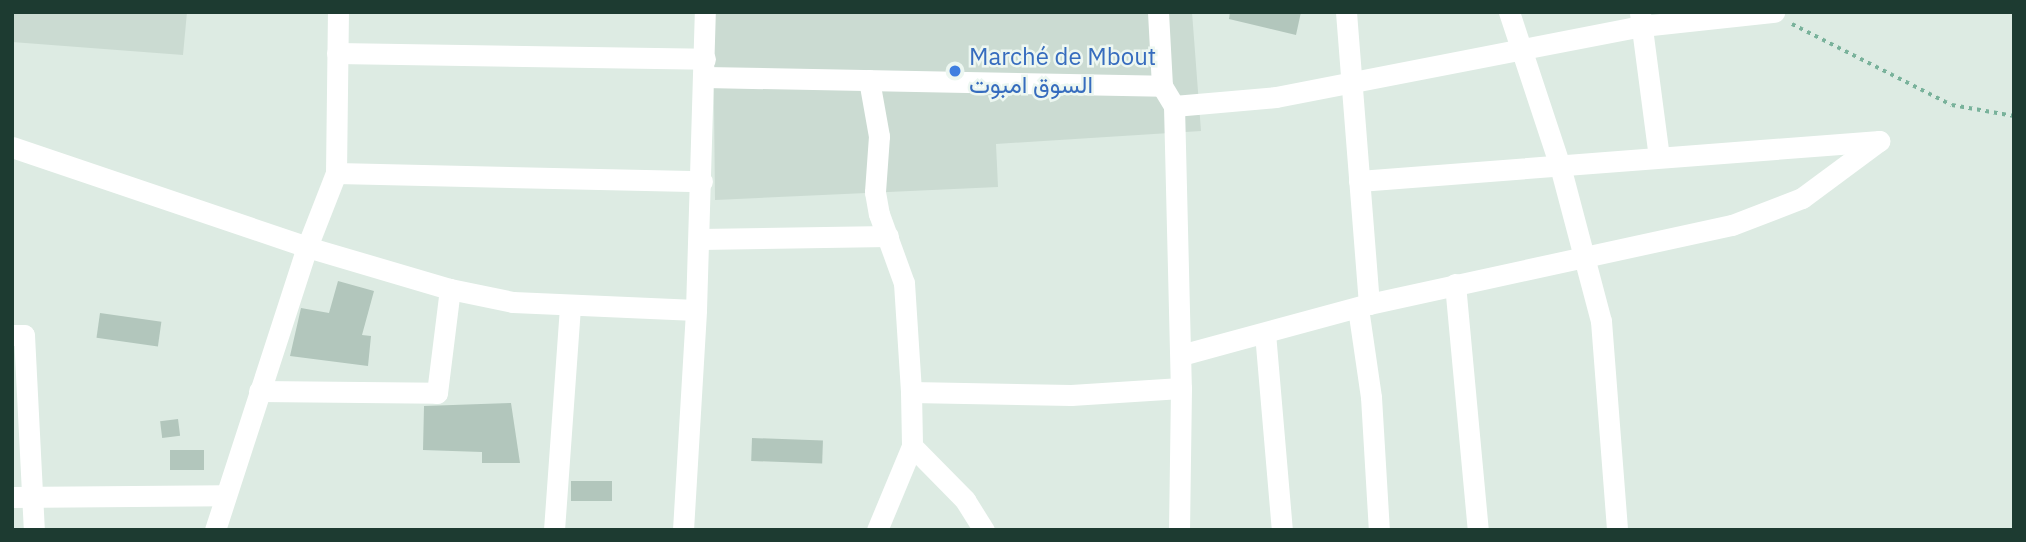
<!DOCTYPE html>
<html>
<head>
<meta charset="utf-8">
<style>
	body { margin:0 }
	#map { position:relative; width:2026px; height:542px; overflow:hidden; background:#ddebe3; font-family:"IBM Plex Sans",Vazirmatn,sans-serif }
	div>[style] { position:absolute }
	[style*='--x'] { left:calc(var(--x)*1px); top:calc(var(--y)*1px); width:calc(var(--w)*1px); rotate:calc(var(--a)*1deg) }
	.built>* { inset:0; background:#cbdbd2 }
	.building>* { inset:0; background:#b2c6bc; transform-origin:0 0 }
	.path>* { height:3.5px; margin-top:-1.75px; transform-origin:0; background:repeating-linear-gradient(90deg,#79b29b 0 3.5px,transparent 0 8.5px) }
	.street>* { height:21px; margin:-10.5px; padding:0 10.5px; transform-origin:10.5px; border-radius:10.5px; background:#fff }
	.secondary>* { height:21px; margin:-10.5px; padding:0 10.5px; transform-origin:10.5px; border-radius:10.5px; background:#fff }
	.dots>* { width:19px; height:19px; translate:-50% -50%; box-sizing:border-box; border:4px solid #edf7f1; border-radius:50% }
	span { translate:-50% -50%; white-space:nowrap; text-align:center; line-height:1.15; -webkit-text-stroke:5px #edf7f1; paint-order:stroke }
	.shop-label { font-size:24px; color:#366cbe }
	.left { translate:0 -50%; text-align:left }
	.frame { position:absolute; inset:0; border:14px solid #1d3b31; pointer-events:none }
</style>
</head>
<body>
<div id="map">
	<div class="built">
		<div style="clip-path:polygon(12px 12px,187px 12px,183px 55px,12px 42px)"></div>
		<div style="clip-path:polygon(713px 12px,1192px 12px,1201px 131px,996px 144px,998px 187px,715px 200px)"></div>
	</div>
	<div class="building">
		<div style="clip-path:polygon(1230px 12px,1301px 12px,1296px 35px,1229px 19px)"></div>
		<div style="clip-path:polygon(338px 281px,374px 291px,362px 335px,371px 336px,368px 366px,290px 356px,301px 308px,329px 313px)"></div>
		<div style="left:100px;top:313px;width:62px;height:25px;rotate:8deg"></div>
		<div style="clip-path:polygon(511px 403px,520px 463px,482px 463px,482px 452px,423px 450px,424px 406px)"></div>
		<div style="left:178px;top:419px;width:17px;height:18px;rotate:83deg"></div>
		<div style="left:752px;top:438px;width:71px;height:23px;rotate:2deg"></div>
		<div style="left:204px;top:450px;width:20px;height:34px;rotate:90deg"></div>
		<div style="left:571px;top:481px;width:41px;height:20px"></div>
	</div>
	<div class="path">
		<div style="--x:1792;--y:24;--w:179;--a:26.9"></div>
		<div style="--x:1952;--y:105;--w:63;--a:10.1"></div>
	</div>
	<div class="street">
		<div style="--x:1158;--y:12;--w:74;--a:86.9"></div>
		<div style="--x:1162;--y:86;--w:23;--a:59"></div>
		<div style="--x:1174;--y:106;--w:282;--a:88.6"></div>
		<div style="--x:1181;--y:388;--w:142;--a:90.8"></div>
		<div style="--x:1346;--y:12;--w:293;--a:85.5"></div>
		<div style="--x:1509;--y:12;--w:162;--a:71.7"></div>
		<div style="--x:1560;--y:166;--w:160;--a:75.2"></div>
		<div style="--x:1601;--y:321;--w:210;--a:85.6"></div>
		<div style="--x:1640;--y:13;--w:145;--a:82.5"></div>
		<div style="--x:337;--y:53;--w:368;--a:0.9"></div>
		<div style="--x:705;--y:77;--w:457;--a:1.1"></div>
		<div style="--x:869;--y:80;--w:57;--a:79.9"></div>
		<div style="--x:879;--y:136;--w:56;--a:94.1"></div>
		<div style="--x:875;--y:192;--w:22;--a:80"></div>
		<div style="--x:879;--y:214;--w:73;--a:70.1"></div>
		<div style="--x:904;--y:283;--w:109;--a:86.3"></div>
		<div style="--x:911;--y:392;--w:54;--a:88.9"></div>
		<div style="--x:912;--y:446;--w:91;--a:112.6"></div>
		<div style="--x:1174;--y:106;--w:102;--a:-5"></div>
		<div style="--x:1276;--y:97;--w:373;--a:-11"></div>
		<div style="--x:1642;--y:26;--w:133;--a:-6.1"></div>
		<div style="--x:336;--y:173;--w:366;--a:1.3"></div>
		<div style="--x:1359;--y:181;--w:522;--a:-4.4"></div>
		<div style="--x:700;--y:239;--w:188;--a:-0.9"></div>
		<div style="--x:1455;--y:284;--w:247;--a:84.7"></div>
		<div style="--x:1358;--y:308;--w:90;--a:81.7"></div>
		<div style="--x:1371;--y:397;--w:133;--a:86.6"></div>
		<div style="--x:1265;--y:333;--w:198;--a:85.1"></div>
		<div style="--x:12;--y:335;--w:12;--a:0"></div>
		<div style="--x:24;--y:335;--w:195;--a:87.1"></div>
		<div style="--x:1181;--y:355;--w:195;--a:-15.2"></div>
		<div style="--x:1369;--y:304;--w:371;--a:-12.3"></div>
		<div style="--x:1732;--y:225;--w:75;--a:-21.1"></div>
		<div style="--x:1802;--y:198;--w:96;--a:-36.5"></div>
		<div style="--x:259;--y:391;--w:178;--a:0.6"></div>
		<div style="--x:437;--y:393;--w:105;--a:-82.9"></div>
		<div style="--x:911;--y:392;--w:160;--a:1.1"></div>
		<div style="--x:1071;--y:395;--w:110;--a:-3.6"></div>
		<div style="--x:912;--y:446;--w:76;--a:45.5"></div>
		<div style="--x:965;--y:500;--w:36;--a:58"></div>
		<div style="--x:12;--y:497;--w:212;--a:-0.5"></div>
		<div style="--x:215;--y:530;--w:298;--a:-72"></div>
		<div style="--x:307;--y:247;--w:79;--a:-68.6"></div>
		<div style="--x:336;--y:173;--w:161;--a:-89.3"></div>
		<div style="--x:554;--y:530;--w:225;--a:-85.9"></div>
		<div style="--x:683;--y:530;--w:220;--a:-86.6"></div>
	</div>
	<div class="secondary">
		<div style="--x:12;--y:147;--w:311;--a:18.7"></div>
		<div style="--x:307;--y:247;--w:149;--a:16.4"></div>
		<div style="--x:450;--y:289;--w:64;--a:11.7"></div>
		<div style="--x:513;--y:302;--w:183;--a:2.5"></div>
		<div style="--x:696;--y:310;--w:298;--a:-88.3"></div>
	</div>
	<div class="dots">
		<div style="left:955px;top:71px;background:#3f7fe0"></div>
	</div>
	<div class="shop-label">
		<span class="left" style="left:969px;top:71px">Marché de Mbout<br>السوق امبوت</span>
	</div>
	<div class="frame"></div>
</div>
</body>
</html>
